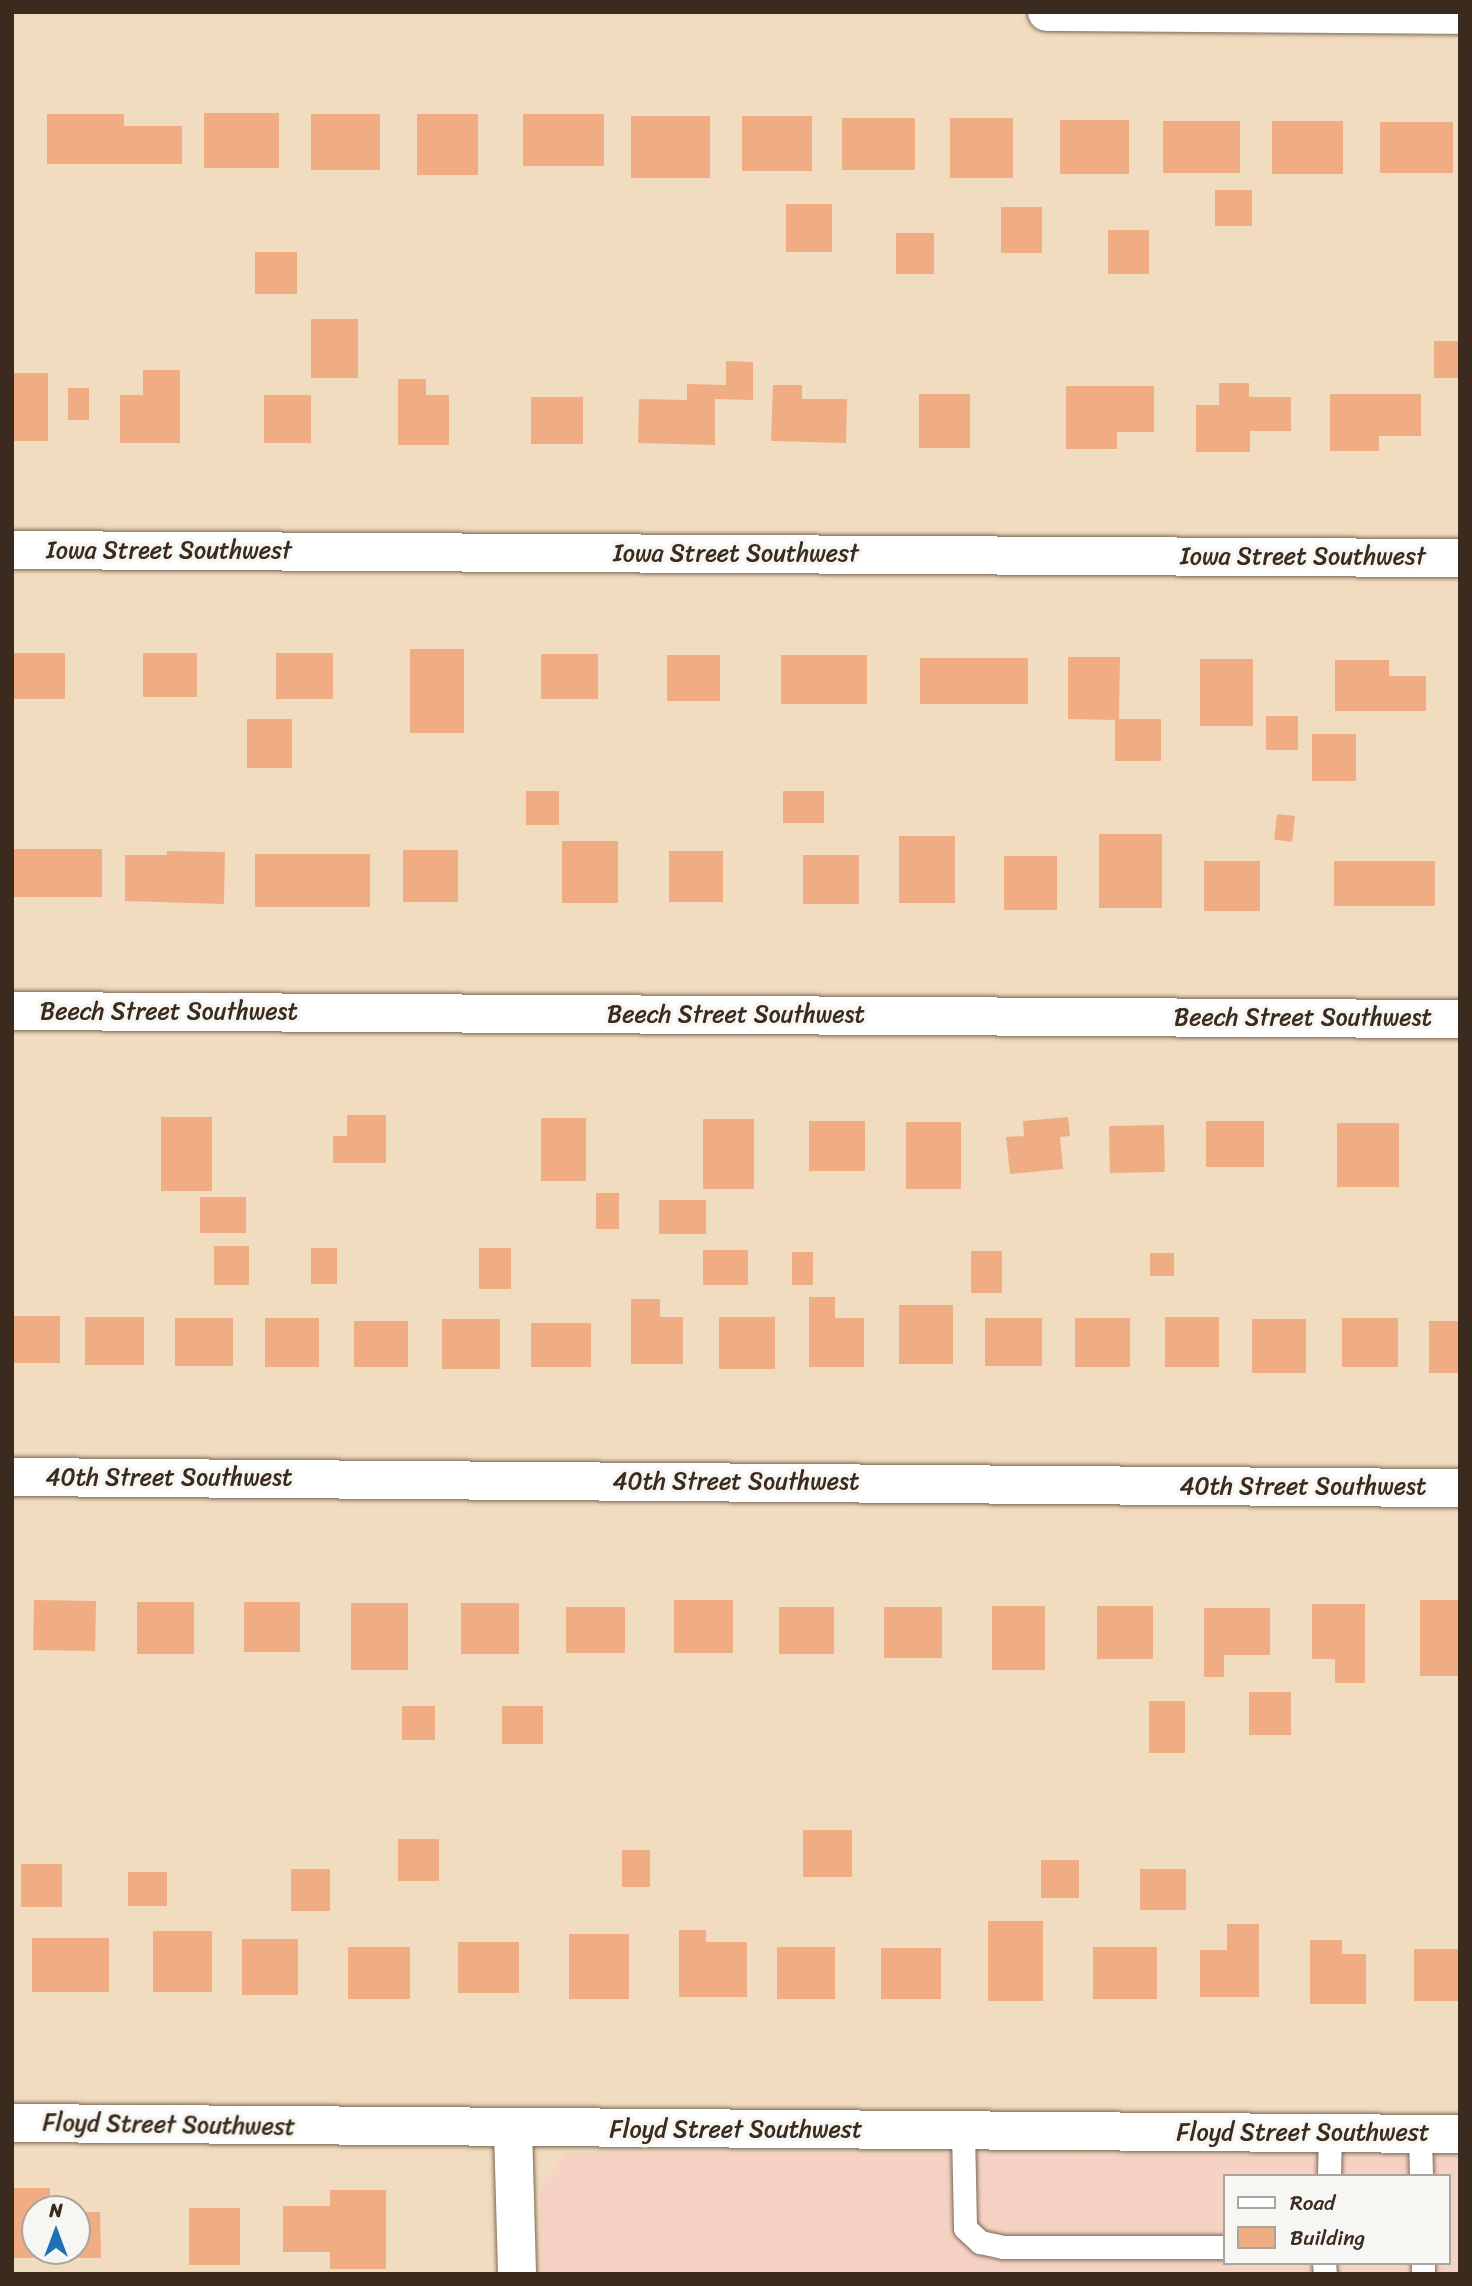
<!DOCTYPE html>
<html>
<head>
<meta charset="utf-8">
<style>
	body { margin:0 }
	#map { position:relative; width:1472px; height:2286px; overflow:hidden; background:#f2dcbf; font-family:Sriracha,sans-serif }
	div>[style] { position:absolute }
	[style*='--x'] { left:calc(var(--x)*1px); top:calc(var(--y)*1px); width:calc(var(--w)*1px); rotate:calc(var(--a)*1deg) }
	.built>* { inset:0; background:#f6d2c5 }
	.building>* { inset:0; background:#f0ad84; transform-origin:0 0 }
	.roads { filter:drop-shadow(0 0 2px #7b6856) drop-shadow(0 0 2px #7b6856) }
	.lane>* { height:23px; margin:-11.5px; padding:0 11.5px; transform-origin:11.5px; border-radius:11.5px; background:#fff }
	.street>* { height:38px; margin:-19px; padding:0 19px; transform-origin:19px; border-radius:19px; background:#fff }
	span { translate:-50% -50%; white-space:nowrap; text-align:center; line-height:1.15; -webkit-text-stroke:7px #f6f6f2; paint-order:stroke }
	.street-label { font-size:24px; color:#3b2a1e }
	.frame { position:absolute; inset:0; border:14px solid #3b2a1e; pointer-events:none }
	.legend { position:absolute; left:1223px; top:2174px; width:228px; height:91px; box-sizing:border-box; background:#f6f6f2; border:2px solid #aba49d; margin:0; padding:9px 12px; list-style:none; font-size:21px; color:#3b2a1e }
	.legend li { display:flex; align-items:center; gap:14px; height:35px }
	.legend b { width:35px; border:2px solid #aba49d }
	.north { position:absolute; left:21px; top:2195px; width:70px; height:70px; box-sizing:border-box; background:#f6f6f2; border:2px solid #aba49d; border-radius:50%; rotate:0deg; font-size:19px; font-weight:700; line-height:28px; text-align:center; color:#3b2a1e }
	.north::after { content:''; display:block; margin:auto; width:24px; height:32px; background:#1f6fb2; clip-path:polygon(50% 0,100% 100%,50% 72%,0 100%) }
</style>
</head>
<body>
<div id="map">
	<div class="built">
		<div style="clip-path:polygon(evenodd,568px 2153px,1460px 2155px,1460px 2274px,542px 2274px,540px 2186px,568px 2153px,1225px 2176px,1449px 2176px,1449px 2263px,1225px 2263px,1225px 2176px)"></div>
	</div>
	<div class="building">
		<div style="left:204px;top:113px;width:75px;height:55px"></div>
		<div style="clip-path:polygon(47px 114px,124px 114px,124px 126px,182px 126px,182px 164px,47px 164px)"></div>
		<div style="left:311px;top:114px;width:69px;height:56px"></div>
		<div style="left:417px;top:114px;width:61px;height:61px"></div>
		<div style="left:523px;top:114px;width:81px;height:52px"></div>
		<div style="left:631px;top:116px;width:79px;height:62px"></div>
		<div style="left:742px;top:116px;width:70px;height:55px"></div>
		<div style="left:842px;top:118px;width:73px;height:52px"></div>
		<div style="left:950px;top:118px;width:63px;height:60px"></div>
		<div style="left:1060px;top:120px;width:69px;height:54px"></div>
		<div style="left:1163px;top:121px;width:77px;height:52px"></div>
		<div style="left:1272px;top:121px;width:71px;height:53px"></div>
		<div style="left:1380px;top:122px;width:73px;height:51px"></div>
		<div style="left:1215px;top:190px;width:37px;height:36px"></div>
		<div style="left:786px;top:204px;width:46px;height:48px"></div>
		<div style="left:1001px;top:207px;width:41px;height:46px"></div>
		<div style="left:1108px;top:230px;width:41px;height:44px"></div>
		<div style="left:896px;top:233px;width:38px;height:41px"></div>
		<div style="left:255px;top:252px;width:42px;height:42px"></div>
		<div style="left:311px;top:319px;width:47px;height:59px"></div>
		<div style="left:1434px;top:341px;width:26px;height:37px"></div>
		<div style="clip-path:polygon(726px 361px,753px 362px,753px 400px,715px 399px,715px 445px,638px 443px,639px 399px,687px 400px,687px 384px,726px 385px)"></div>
		<div style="clip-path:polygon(143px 370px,180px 370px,180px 443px,120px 443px,120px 395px,143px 395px)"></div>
		<div style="left:12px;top:373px;width:36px;height:68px"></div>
		<div style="clip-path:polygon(398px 379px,426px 379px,426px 395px,449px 395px,449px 445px,398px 445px)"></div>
		<div style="clip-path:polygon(1219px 383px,1249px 383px,1249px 397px,1291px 397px,1291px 431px,1250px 431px,1250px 452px,1196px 452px,1196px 405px,1219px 405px)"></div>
		<div style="clip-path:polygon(773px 385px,802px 385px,802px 399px,847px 399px,846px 443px,771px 441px)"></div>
		<div style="clip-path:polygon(1066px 386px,1154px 386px,1154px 432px,1117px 432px,1117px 449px,1066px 449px)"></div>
		<div style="left:68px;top:388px;width:21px;height:32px"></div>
		<div style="left:919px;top:394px;width:51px;height:54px"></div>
		<div style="clip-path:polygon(1330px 394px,1421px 394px,1421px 436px,1379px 436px,1379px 451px,1330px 451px)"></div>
		<div style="left:264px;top:395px;width:47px;height:48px"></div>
		<div style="left:531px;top:397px;width:52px;height:47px"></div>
		<div style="left:410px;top:649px;width:54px;height:84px"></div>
		<div style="left:12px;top:653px;width:53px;height:46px"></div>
		<div style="left:143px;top:653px;width:54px;height:44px"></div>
		<div style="left:276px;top:653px;width:57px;height:46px"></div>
		<div style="left:598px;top:654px;width:45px;height:57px;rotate:90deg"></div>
		<div style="left:667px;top:655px;width:53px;height:46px"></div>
		<div style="left:781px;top:655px;width:86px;height:49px"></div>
		<div style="clip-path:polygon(1068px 657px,1120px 657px,1119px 719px,1161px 719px,1161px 761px,1115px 761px,1115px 720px,1068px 719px)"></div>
		<div style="left:920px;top:658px;width:108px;height:46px"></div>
		<div style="left:1200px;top:659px;width:53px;height:67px"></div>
		<div style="clip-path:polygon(1335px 660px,1389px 660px,1389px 676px,1426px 676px,1426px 711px,1335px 711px)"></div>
		<div style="left:1298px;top:716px;width:34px;height:32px;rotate:90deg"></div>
		<div style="left:247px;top:719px;width:45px;height:49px"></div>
		<div style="left:1312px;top:734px;width:44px;height:47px"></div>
		<div style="left:526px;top:791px;width:33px;height:34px"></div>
		<div style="left:783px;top:791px;width:41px;height:32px"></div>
		<div style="left:1277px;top:814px;width:18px;height:26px;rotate:6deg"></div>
		<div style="left:1099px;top:834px;width:63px;height:74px"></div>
		<div style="left:899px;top:836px;width:56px;height:67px"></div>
		<div style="left:562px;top:841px;width:56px;height:62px"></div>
		<div style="left:12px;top:849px;width:90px;height:48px"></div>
		<div style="left:403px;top:850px;width:55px;height:52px"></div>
		<div style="clip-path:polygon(167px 851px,225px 852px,224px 904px,125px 901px,125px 855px,167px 855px)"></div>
		<div style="left:669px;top:851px;width:54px;height:51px"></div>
		<div style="left:255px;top:854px;width:115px;height:53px"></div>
		<div style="left:803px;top:855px;width:56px;height:49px"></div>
		<div style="left:1004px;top:856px;width:53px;height:54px"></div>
		<div style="left:1204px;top:861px;width:56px;height:50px"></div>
		<div style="left:1334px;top:861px;width:101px;height:45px"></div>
		<div style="clip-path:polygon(347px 1115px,386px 1115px,386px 1163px,333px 1163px,333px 1136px,347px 1136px)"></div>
		<div style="left:161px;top:1117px;width:51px;height:74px"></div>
		<div style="clip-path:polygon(1068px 1117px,1070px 1136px,1060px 1137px,1063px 1169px,1010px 1174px,1006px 1137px,1024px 1136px,1023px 1121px)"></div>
		<div style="left:541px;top:1118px;width:45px;height:63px"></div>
		<div style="left:703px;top:1119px;width:51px;height:70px"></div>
		<div style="left:809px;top:1121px;width:56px;height:50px"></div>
		<div style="left:1206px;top:1121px;width:58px;height:46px"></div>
		<div style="left:906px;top:1122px;width:55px;height:67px"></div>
		<div style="left:1337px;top:1123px;width:62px;height:64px"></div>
		<div style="left:1164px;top:1125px;width:47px;height:55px;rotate:89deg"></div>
		<div style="left:596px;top:1193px;width:23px;height:36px"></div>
		<div style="left:200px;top:1197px;width:46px;height:36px"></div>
		<div style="left:659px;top:1200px;width:47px;height:34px"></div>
		<div style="left:214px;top:1246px;width:35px;height:39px"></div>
		<div style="left:311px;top:1248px;width:26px;height:36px"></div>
		<div style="left:479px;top:1248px;width:32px;height:41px"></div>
		<div style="left:703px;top:1250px;width:45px;height:35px"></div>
		<div style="left:971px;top:1251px;width:31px;height:42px"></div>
		<div style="left:792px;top:1252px;width:21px;height:33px"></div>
		<div style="left:1150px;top:1253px;width:24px;height:23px"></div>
		<div style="clip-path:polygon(809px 1297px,835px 1297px,835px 1318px,864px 1318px,864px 1367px,809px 1367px)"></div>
		<div style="clip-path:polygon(631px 1299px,660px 1299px,660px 1317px,683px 1317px,683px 1364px,631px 1364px)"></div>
		<div style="left:899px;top:1305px;width:54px;height:59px"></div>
		<div style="left:12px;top:1316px;width:48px;height:47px"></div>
		<div style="left:85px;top:1317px;width:59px;height:48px"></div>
		<div style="left:719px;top:1317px;width:56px;height:52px"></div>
		<div style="left:1165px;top:1317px;width:54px;height:50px"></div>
		<div style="left:175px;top:1318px;width:58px;height:48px"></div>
		<div style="left:265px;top:1318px;width:54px;height:49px"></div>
		<div style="left:985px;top:1318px;width:57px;height:48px"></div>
		<div style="left:1075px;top:1318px;width:55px;height:49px"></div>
		<div style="left:1342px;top:1318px;width:56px;height:49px"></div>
		<div style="left:442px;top:1319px;width:58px;height:50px"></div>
		<div style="left:1252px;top:1319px;width:54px;height:54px"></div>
		<div style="left:354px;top:1321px;width:54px;height:46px"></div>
		<div style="left:1429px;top:1321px;width:31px;height:52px"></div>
		<div style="left:531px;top:1323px;width:60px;height:44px"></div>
		<div style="left:34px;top:1600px;width:62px;height:50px;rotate:1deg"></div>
		<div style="left:674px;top:1600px;width:59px;height:53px"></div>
		<div style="left:1420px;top:1600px;width:40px;height:76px"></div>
		<div style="left:137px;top:1602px;width:57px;height:52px"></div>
		<div style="left:244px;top:1602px;width:56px;height:50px"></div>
		<div style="left:351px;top:1603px;width:57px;height:67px"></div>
		<div style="left:461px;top:1603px;width:58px;height:51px"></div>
		<div style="clip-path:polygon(1312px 1604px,1365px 1604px,1365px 1683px,1335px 1683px,1335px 1659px,1312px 1659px)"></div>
		<div style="left:992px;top:1606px;width:53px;height:64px"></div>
		<div style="left:1097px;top:1606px;width:56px;height:53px"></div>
		<div style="left:566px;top:1607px;width:59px;height:46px"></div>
		<div style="left:779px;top:1607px;width:55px;height:47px"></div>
		<div style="left:884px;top:1607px;width:58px;height:51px"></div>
		<div style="clip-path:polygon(1204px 1608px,1270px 1608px,1270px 1655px,1224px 1655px,1224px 1677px,1204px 1677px)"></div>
		<div style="left:1249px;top:1692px;width:42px;height:43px"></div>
		<div style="left:1149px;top:1701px;width:36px;height:52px"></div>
		<div style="left:402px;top:1706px;width:33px;height:34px"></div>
		<div style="left:502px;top:1706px;width:41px;height:38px"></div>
		<div style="left:803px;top:1830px;width:49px;height:47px"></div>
		<div style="left:398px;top:1839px;width:41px;height:42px"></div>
		<div style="left:622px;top:1850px;width:28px;height:37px"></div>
		<div style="left:1041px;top:1860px;width:38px;height:38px"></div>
		<div style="left:21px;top:1864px;width:41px;height:43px"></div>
		<div style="left:291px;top:1869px;width:39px;height:42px"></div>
		<div style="left:1140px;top:1869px;width:46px;height:41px"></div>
		<div style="left:128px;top:1872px;width:39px;height:34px"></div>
		<div style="left:988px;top:1921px;width:55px;height:80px"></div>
		<div style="clip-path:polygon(1227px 1924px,1259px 1924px,1259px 1997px,1200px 1997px,1200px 1950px,1227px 1950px)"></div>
		<div style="clip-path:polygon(679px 1930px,706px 1930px,706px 1942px,747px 1942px,747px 1997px,679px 1997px)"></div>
		<div style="left:153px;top:1931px;width:59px;height:61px"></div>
		<div style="left:569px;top:1934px;width:60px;height:65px"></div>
		<div style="left:32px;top:1938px;width:77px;height:54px"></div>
		<div style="left:242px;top:1939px;width:56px;height:56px"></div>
		<div style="clip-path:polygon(1310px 1940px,1342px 1940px,1342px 1954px,1366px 1954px,1366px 2004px,1310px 2004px)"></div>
		<div style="left:458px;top:1942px;width:61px;height:51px"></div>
		<div style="left:348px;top:1947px;width:62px;height:52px"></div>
		<div style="left:777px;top:1947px;width:58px;height:52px"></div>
		<div style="left:1093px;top:1947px;width:64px;height:52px"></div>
		<div style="left:881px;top:1948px;width:60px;height:51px"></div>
		<div style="left:1414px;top:1949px;width:46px;height:52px"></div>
		<div style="clip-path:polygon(12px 2188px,50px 2188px,50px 2209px,35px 2209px,35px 2251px,77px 2251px,77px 2212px,100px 2212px,101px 2258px,12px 2258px)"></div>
		<div style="clip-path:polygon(330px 2190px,386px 2190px,386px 2269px,330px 2269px,330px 2252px,283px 2252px,283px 2206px,330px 2206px)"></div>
		<div style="left:189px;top:2208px;width:51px;height:57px"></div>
	</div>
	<div class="roads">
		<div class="lane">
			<div style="--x:963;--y:2131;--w:97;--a:88.8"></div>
			<div style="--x:965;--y:2228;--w:21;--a:43"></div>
			<div style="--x:980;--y:2242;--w:24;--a:12"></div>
			<div style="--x:1003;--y:2247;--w:222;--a:0"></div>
			<div style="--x:1420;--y:2134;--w:42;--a:88.6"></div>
			<div style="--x:1329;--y:2176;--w:43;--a:-88.7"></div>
			<div style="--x:1324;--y:2263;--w:11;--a:85"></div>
			<div style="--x:1423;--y:2263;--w:11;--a:90"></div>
		</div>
		<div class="street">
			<div style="--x:1047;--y:12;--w:413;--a:0.4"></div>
			<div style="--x:12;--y:550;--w:1448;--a:0.32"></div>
			<div style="--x:12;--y:1011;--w:1448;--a:0.32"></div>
			<div style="--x:12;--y:1477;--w:1448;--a:0.44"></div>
			<div style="--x:12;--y:2123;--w:1448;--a:0.44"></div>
			<div style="--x:513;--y:2129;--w:145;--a:88.4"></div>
		</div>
	</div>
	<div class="street-label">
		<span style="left:169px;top:551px">Iowa Street Southwest</span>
		<span style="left:736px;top:554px">Iowa Street Southwest</span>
		<span style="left:1303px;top:557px">Iowa Street Southwest</span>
		<span style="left:169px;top:1012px">Beech Street Southwest</span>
		<span style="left:736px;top:1015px">Beech Street Southwest</span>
		<span style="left:1303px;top:1018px">Beech Street Southwest</span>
		<span style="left:169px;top:1478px">40th Street Southwest</span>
		<span style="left:736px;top:1482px">40th Street Southwest</span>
		<span style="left:1303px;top:1487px">40th Street Southwest</span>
		<span style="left:169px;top:2125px;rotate:1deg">Floyd Street Southwest</span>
		<span style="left:736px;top:2130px">Floyd Street Southwest</span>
		<span style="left:1303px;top:2133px">Floyd Street Southwest</span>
	</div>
	<div class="frame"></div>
	<ul class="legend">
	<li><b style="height:9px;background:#fff"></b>Road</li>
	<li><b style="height:19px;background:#f0ad84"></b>Building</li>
	</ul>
	<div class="north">N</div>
</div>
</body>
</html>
